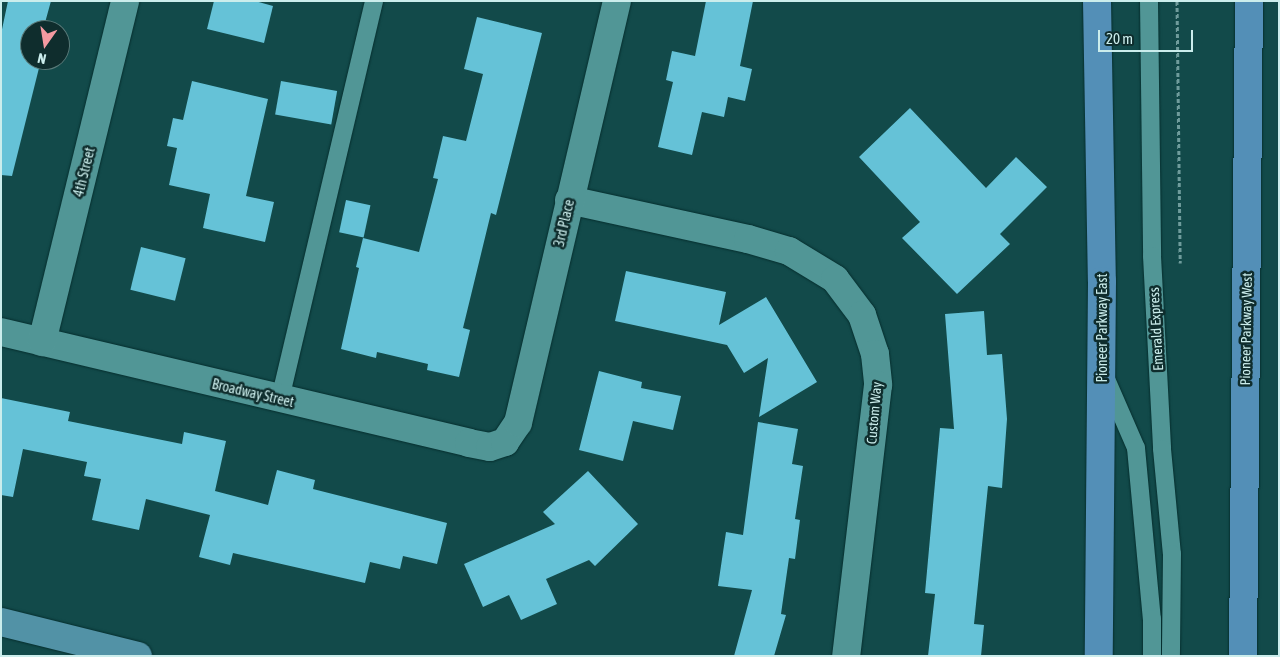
<!DOCTYPE html>
<html>
<head>
<meta charset="utf-8">
<style>
	body { margin:0 }
	#map { position:relative; width:1280px; height:657px; overflow:hidden; background:#124a4a; font-family:"Asap Condensed",sans-serif }
	div>[style] { position:absolute }
	[style*='--x'] { left:calc(var(--x)*1px); top:calc(var(--y)*1px); width:calc(var(--w)*1px); rotate:calc(var(--a)*1deg) }
	.building>* { inset:0; background:#65c2d7; transform-origin:0 0 }
	.path>* { height:3px; margin-top:-1.5px; transform-origin:0; background:repeating-linear-gradient(90deg,#6f9c9c 0 4px,transparent 0 6.5px) }
	.roads { filter:drop-shadow(0 0 1px #062e2e) drop-shadow(0 0 1px #062e2e) }
	.lane>* { height:18px; margin:-9px; padding:0 9px; transform-origin:9px; border-radius:9px; background:#519696 }
	.street>* { height:28px; margin:-14px; padding:0 14px; transform-origin:14px; border-radius:14px; background:#519696 }
	.secondary>* { height:28px; margin:-14px; padding:0 14px; transform-origin:14px; border-radius:14px; background:#5292a6 }
	.primary>* { height:28px; margin:-14px; padding:0 14px; transform-origin:14px; border-radius:14px; background:#538fb7 }
	span { translate:-50% -50%; white-space:nowrap; text-align:center; line-height:1.15; -webkit-text-stroke:5px #0f2d2d; paint-order:stroke }
	.street-label { font-size:14px; color:#cbedec }
	.frame { position:absolute; inset:0; border:2px solid #cbedec; pointer-events:none }
	.north { position:absolute; left:20px; top:20px; width:50px; height:50px; box-sizing:border-box; background:#0f2d2d; border:1px solid #5a7a79; border-radius:50%; rotate:193deg; font-size:14px; font-weight:700; line-height:20px; text-align:center; color:#cbedec }
	.north::after { content:''; display:block; margin:auto; width:18px; height:22px; background:#f49aa1; clip-path:polygon(50% 0,100% 100%,50% 72%,0 100%) }
	.scale { position:absolute; left:1098px; top:30px; width:95px; height:22px; box-sizing:border-box; border:2px solid #cbedec; border-top:0; padding-left:6px; font-size:15px; line-height:18px; white-space:nowrap; color:#cbedec; -webkit-text-stroke:4px #0f2d2d; paint-order:stroke }
</style>
</head>
<body>
<div id="map">
	<div class="building">
		<div style="clip-path:polygon(8px 1px,51px 1px,43px 30px,30px 30px,30px 60px,41px 60px,12px 176px,1px 175px,1px 34px)"></div>
		<div style="clip-path:polygon(214px 1px,255px 1px,273px 6px,264px 43px,207px 29px)"></div>
		<div style="clip-path:polygon(706px 1px,753px 1px,740px 66px,752px 69px,745px 101px,728px 97px,724px 117px,702px 112px,692px 155px,658px 147px,673px 82px,666px 80px,672px 51px,695px 56px)"></div>
		<div style="clip-path:polygon(477px 17px,542px 33px,496px 215px,491px 213px,463px 328px,470px 330px,459px 377px,427px 370px,428px 364px,377px 352px,376px 358px,341px 349px,359px 268px,356px 267px,363px 238px,419px 252px,438px 179px,433px 178px,443px 136px,466px 141px,483px 74px,464px 69px)"></div>
		<div style="clip-path:polygon(192px 81px,268px 99px,246px 196px,274px 202px,265px 242px,203px 228px,210px 194px,169px 185px,177px 148px,167px 146px,173px 118px,183px 120px)"></div>
		<div style="left:281px;top:81px;width:57px;height:34px;rotate:10deg"></div>
		<div style="clip-path:polygon(910px 108px,986px 188px,1016px 157px,1047px 187px,1000px 234px,1010px 244px,957px 294px,902px 238px,920px 222px,859px 157px)"></div>
		<div style="left:346px;top:200px;width:25px;height:33px;rotate:12deg"></div>
		<div style="left:141px;top:247px;width:46px;height:44px;rotate:14deg"></div>
		<div style="clip-path:polygon(626px 271px,726px 292px,719px 325px,766px 297px,817px 382px,759px 417px,768px 358px,744px 373px,727px 345px,615px 321px)"></div>
		<div style="clip-path:polygon(984px 311px,987px 355px,1002px 354px,1007px 419px,1002px 488px,988px 486px,974px 624px,984px 625px,981px 656px,928px 656px,935px 594px,925px 593px,940px 428px,954px 429px,945px 314px)"></div>
		<div style="clip-path:polygon(599px 371px,642px 382px,641px 388px,681px 396px,673px 430px,633px 421px,623px 461px,579px 450px)"></div>
		<div style="clip-path:polygon(1px 398px,70px 412px,68px 421px,182px 444px,184px 432px,226px 441px,215px 491px,268px 505px,277px 470px,315px 480px,313px 489px,447px 523px,437px 564px,403px 556px,400px 569px,370px 562px,365px 583px,233px 553px,230px 565px,199px 557px,210px 515px,146px 499px,139px 530px,92px 520px,101px 479px,84px 476px,87px 462px,23px 449px,13px 497px,1px 495px)"></div>
		<div style="clip-path:polygon(758px 422px,798px 429px,792px 464px,803px 466px,795px 519px,800px 520px,795px 559px,789px 558px,781px 614px,786px 615px,774px 656px,734px 656px,752px 590px,718px 586px,726px 532px,743px 535px)"></div>
		<div style="clip-path:polygon(588px 471px,638px 524px,595px 566px,589px 560px,546px 579px,557px 604px,521px 620px,509px 595px,483px 607px,464px 564px,555px 524px,543px 512px)"></div>
	</div>
	<div class="path">
		<div style="--x:1177;--y:1;--w:262;--a:89.3"></div>
	</div>
	<div class="roads">
		<div class="lane">
			<div style="--x:1149;--y:1;--w:255;--a:89.3"></div>
			<div style="--x:1152;--y:256;--w:193;--a:87"></div>
			<div style="--x:1162;--y:449;--w:105;--a:84.6"></div>
			<div style="--x:1172;--y:554;--w:102;--a:90.6"></div>
			<div style="--x:1106;--y:379;--w:75;--a:66.5"></div>
			<div style="--x:1136;--y:448;--w:172;--a:84.7"></div>
			<div style="--x:1152;--y:619;--w:37;--a:90"></div>
			<div style="--x:280;--y:399;--w:409;--a:-76.7"></div>
		</div>
		<div class="street">
			<div style="--x:569;--y:200;--w:183;--a:12.3"></div>
			<div style="--x:748;--y:239;--w:43;--a:16.3"></div>
			<div style="--x:789;--y:251;--w:54;--a:31.3"></div>
			<div style="--x:835;--y:279;--w:45;--a:53.1"></div>
			<div style="--x:862;--y:315;--w:41;--a:71.6"></div>
			<div style="--x:875;--y:354;--w:31;--a:84"></div>
			<div style="--x:878;--y:385;--w:273;--a:96.7"></div>
			<div style="--x:1;--y:332;--w:481;--a:13.3"></div>
			<div style="--x:469;--y:443;--w:21;--a:11"></div>
			<div style="--x:490;--y:447;--w:16;--a:-18"></div>
			<div style="--x:505;--y:442;--w:23;--a:-56"></div>
			<div style="--x:518;--y:423;--w:433;--a:-76.8"></div>
			<div style="--x:42;--y:342;--w:351;--a:-76.3"></div>
		</div>
		<div class="secondary">
			<div style="--x:1;--y:622;--w:141;--a:13.9"></div>
		</div>
		<div class="primary">
			<div style="--x:1097;--y:1;--w:280;--a:89"></div>
			<div style="--x:1102;--y:281;--w:375;--a:90.5"></div>
			<div style="--x:1243;--y:656;--w:655;--a:-89.48"></div>
		</div>
	</div>
	<div class="street-label">
		<span style="left:84px;top:172px;rotate:-76deg">4th Street</span>
		<span style="left:564px;top:223px;rotate:-77deg">3rd Place</span>
		<span style="left:1102px;top:328px;rotate:-90deg">Pioneer Parkway East</span>
		<span style="left:1156px;top:329px;rotate:-93deg">Emerald Express</span>
		<span style="left:1246px;top:329px;rotate:-89deg">Pioneer Parkway West</span>
		<span style="left:253px;top:393px;rotate:13deg">Broadway Street</span>
		<span style="left:874px;top:413px;rotate:-85deg">Custom Way</span>
	</div>
	<div class="frame"></div>
	<div class="north">N</div>
	<div class="scale">20 m</div>
</div>
</body>
</html>
